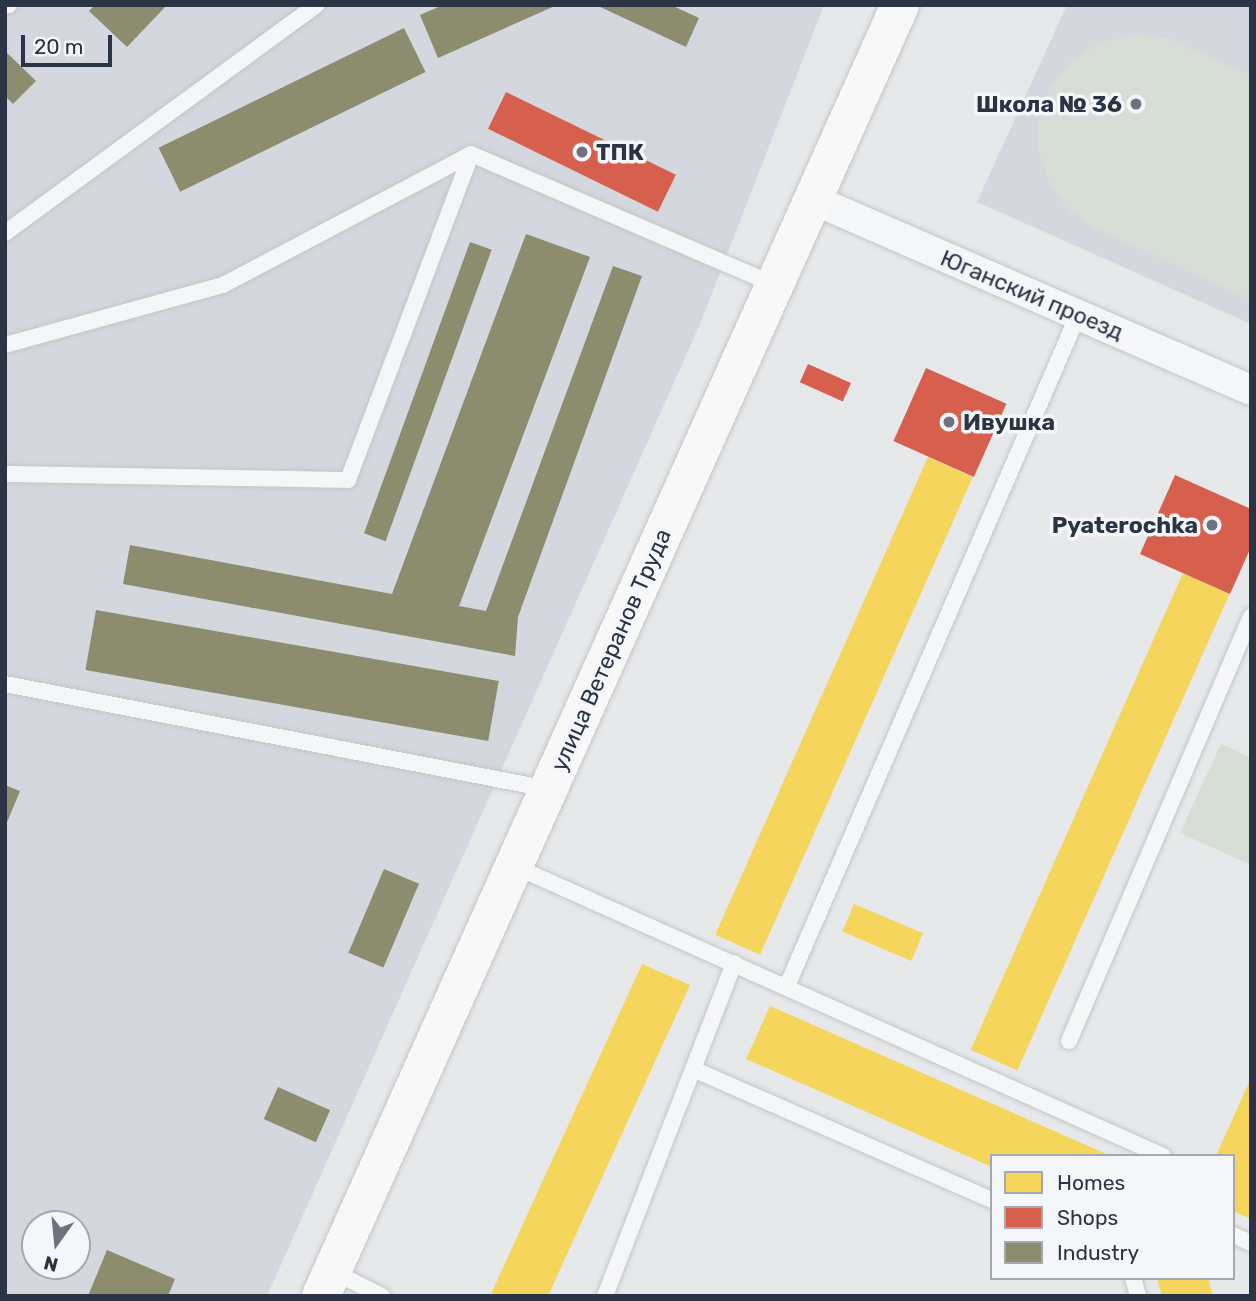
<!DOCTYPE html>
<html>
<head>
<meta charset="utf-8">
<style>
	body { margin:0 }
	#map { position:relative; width:1256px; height:1301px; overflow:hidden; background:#e6e8ea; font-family:Rubik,sans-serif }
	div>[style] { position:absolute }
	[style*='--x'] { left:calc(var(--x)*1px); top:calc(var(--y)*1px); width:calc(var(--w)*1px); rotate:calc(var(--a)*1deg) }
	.built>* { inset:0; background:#d4d7dd }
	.green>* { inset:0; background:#d6ded6 }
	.homes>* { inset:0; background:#f6d55c; transform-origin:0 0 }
	.shops>* { inset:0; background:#d6604d; transform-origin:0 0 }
	.industry>* { inset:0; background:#8c8c6e; transform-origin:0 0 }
	.roads { filter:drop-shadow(0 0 2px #c4c6c8) drop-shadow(0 0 2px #c4c6c8) }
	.service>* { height:16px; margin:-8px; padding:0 8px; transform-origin:8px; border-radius:8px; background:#f5f6f7 }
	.minor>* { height:30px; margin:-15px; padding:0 15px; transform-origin:15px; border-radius:15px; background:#f5f6f7 }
	.secondary>* { height:38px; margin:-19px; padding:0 19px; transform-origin:19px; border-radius:19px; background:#f8f8f8 }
	.dots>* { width:19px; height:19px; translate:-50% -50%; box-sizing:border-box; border:4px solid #f4f6f9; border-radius:50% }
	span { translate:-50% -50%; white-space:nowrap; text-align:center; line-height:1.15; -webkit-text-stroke:7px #f4f6f9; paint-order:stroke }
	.poi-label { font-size:23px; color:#2b3445; font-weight:700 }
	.right { translate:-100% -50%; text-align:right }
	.left { translate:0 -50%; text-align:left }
	.street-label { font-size:23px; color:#2b3445 }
	.frame { position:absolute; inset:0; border:7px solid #2b3445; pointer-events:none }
	.legend { position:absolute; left:990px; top:1154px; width:245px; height:126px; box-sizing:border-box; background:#f4f6f9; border:2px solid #a4a8b1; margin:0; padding:9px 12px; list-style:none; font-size:21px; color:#2b3445 }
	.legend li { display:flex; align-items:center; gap:14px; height:35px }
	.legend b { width:35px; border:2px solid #a4a8b1 }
	.north { position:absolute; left:21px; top:1210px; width:70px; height:70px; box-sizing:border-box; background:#f4f6f9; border:2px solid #a4a8b1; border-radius:50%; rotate:195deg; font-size:19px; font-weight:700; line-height:28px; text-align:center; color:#2b3445 }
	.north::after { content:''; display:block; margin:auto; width:24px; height:32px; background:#6c737f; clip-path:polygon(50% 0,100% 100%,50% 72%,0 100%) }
	.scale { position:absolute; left:21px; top:35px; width:91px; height:32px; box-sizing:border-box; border:4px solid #2b3445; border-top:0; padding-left:9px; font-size:21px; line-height:24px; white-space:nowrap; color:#2b3445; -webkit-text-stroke:5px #f4f6f9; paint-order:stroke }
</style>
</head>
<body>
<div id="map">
	<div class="built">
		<div style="clip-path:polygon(evenodd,5px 5px,824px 5px,700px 324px,267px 1296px,5px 1296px,5px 5px,35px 1224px,77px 1224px,77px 1266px,35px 1266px,35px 1224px)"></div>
		<div style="clip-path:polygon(1067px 5px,1251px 5px,1251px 324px,977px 202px)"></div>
	</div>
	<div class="green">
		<div style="clip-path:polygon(1134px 35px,1168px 38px,1251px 76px,1251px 300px,1098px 230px,1070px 211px,1049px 184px,1039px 152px,1039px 118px,1051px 86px,1072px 60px,1101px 42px)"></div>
		<div style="clip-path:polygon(1221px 744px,1251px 758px,1251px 865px,1180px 833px)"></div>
	</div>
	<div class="homes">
		<div style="left:928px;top:457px;width:49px;height:523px;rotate:24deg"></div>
		<div style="left:1183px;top:573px;width:51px;height:522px;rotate:24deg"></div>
		<div style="left:854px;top:904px;width:75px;height:30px;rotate:23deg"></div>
		<div style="clip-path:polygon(642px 964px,690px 985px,557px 1276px,548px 1296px,490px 1296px)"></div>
		<div style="clip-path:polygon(770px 1006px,1111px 1156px,992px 1156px,992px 1167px,746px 1059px)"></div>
		<div style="clip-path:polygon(1251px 1078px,1251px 1219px,1233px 1211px,1233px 1156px,1216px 1156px)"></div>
		<div style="clip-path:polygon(1157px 1278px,1208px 1278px,1213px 1296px,1162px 1296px)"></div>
	</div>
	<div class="shops">
		<div style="left:506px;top:92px;width:189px;height:41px;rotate:26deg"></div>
		<div style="left:808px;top:364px;width:47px;height:20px;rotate:24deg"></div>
		<div style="left:926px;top:368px;width:88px;height:80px;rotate:24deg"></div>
		<div style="clip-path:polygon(1175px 475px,1251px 509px,1251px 547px,1230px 594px,1140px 554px)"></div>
	</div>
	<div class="industry">
		<div style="clip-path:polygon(95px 5px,167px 5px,127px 47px,89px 11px)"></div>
		<div style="clip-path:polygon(443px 5px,557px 5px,438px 58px,420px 15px)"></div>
		<div style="clip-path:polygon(596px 5px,671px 5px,699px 18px,686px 47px)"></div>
		<div style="left:404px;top:28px;width:49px;height:273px;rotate:64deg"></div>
		<div style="clip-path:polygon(5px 51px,36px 81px,13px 104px,5px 96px)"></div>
		<div style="clip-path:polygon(526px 234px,590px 257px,459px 606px,486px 611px,613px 266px,642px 276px,518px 617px,515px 656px,123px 584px,130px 545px,392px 594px)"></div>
		<div style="left:470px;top:242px;width:23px;height:310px;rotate:20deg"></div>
		<div style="left:96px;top:610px;width:409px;height:61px;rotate:10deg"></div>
		<div style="clip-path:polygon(5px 785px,20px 791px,5px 827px)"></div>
		<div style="left:384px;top:869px;width:38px;height:91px;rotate:23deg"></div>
		<div style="left:278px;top:1087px;width:57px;height:35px;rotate:24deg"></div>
		<div style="clip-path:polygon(107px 1250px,175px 1279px,168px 1296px,88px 1296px)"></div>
	</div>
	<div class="roads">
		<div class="service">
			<div style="--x:7;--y:5;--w:2;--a:0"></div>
			<div style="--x:5;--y:233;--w:386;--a:-36.2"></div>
			<div style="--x:5;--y:345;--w:226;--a:-15.4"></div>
			<div style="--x:223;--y:285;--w:280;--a:-27.8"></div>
			<div style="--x:471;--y:154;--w:331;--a:23.3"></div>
			<div style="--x:5;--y:474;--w:343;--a:1"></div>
			<div style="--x:348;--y:480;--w:348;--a:-69.3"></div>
			<div style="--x:5;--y:684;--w:553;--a:10.94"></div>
			<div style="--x:514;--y:866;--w:711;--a:24.08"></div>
			<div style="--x:787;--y:986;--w:731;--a:-66.55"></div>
			<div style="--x:1069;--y:1041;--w:462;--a:-66.8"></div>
			<div style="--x:693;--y:1069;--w:326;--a:23.7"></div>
			<div style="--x:1233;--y:1235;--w:20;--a:24"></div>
			<div style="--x:332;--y:1271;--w:56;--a:26.6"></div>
			<div style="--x:1133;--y:1278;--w:19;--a:74"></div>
			<div style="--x:605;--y:1296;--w:357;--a:-68.8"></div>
		</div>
		<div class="minor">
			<div style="--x:814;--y:200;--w:477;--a:23.5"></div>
		</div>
		<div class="secondary">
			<div style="--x:321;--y:1296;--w:1415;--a:-65.84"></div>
		</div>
	</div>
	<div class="dots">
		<div style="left:1136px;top:104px;background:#6c737f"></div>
		<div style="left:582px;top:152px;background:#6c737f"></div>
		<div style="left:949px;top:422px;background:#6c737f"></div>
		<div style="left:1212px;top:525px;background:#6c737f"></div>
	</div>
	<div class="poi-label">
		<span class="right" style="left:1122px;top:104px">Школа № 36</span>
		<span class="left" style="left:596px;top:152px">ТПК</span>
		<span class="left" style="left:963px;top:422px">Ивушка</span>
		<span class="right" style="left:1198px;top:525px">Pyaterochka</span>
	</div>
	<div class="street-label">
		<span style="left:1032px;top:295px;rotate:23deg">Юганский проезд</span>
		<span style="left:611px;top:650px;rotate:-66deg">улица Ветеранов Труда</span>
	</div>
	<div class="frame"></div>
	<ul class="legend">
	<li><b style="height:19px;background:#f6d55c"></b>Homes</li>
	<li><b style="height:19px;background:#d6604d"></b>Shops</li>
	<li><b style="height:19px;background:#8c8c6e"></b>Industry</li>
	</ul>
	<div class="north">N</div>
	<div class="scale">20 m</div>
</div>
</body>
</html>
